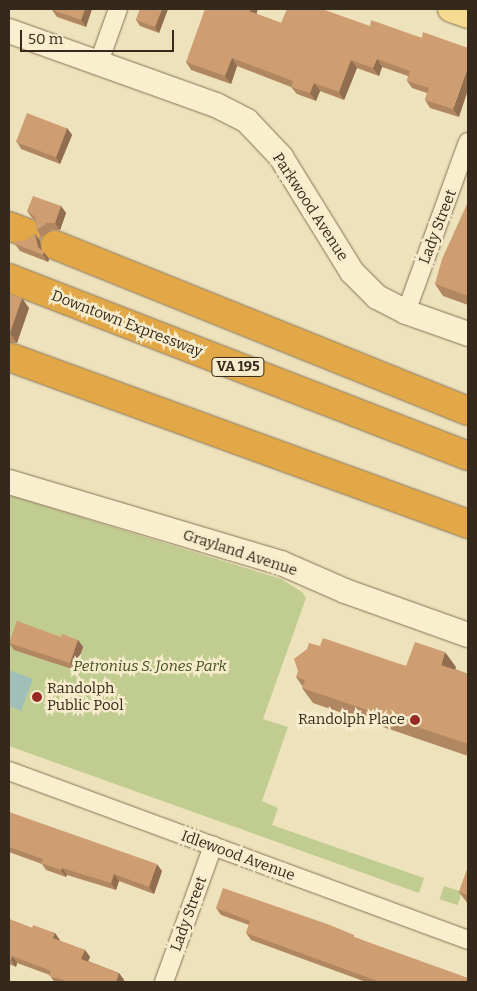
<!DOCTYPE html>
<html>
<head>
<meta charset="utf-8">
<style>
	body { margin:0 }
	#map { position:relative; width:477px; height:991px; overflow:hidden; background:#eee2bc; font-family:Bitter,serif }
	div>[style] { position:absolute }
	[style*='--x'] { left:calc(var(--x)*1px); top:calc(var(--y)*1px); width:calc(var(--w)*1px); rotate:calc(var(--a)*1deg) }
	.green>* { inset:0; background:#c1cc90; transform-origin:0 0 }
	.water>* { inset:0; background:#a0bfb8 }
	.roads { filter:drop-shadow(0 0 1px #867255) drop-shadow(0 0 1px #867255) }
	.street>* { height:18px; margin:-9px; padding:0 9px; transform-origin:9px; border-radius:9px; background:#f9efcf }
	.secondary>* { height:24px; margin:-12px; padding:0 12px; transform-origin:12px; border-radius:12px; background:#f9efcf }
	.primary>* { height:26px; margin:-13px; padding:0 13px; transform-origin:13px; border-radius:13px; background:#f4db91 }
	.highway>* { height:28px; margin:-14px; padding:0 14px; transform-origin:14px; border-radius:14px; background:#e2a848 }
	.wall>* { inset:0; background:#b18761 }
	.shaded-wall>* { inset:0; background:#906e4f }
	.building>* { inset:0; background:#ce9d71; transform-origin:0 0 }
	.dots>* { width:14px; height:14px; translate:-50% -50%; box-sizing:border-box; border:2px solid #f6eccc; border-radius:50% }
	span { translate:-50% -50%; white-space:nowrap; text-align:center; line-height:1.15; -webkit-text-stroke:5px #f6eccc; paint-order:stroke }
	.shield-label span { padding:1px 4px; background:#f6eccc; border:1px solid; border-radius:4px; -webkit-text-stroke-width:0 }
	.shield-label { font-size:14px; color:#35291b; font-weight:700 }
	.street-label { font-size:15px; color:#35291b }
	.park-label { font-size:15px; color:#425221; font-style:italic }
	.poi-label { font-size:15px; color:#35291b }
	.left { translate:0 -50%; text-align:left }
	.right { translate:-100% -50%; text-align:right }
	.frame { position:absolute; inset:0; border:10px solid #35291b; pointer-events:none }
	.scale { position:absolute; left:20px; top:30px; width:154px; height:22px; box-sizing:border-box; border:2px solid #35291b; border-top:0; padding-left:6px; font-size:15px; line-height:18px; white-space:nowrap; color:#35291b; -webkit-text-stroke:4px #f6eccc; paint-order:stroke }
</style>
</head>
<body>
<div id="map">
	<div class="green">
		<div style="clip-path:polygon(9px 495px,281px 579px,302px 592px,306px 598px,263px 719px,288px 727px,262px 801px,278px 808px,272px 825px,424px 878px,419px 893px,9px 746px)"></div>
		<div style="left:444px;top:886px;width:19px;height:14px;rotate:18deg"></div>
	</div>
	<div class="water">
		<div style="clip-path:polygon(9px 670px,33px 679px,21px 711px,9px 706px)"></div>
	</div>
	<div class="roads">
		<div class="street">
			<div style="--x:99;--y:62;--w:56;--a:-70.3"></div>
			<div style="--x:406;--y:312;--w:181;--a:-70"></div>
			<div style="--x:9;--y:771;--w:489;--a:20.2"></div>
			<div style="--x:164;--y:982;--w:145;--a:-70.2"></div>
		</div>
		<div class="secondary">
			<div style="--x:9;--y:31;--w:220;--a:19.7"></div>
			<div style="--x:216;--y:105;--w:35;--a:27"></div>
			<div style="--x:247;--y:121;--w:50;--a:46.6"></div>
			<div style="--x:281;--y:157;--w:135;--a:58.3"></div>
			<div style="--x:352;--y:272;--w:35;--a:45"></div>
			<div style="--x:377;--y:297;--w:33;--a:27"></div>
			<div style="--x:406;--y:312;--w:66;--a:19.5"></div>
			<div style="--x:9;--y:482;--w:284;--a:16.6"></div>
			<div style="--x:281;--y:563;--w:70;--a:23.6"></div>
			<div style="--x:345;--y:591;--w:131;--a:19.7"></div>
		</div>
		<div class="primary">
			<div style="--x:451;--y:9;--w:18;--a:19"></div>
		</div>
		<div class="highway">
			<div style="--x:9;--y:226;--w:19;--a:21"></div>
			<div style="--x:55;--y:245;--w:445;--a:21.9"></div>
			<div style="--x:9;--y:278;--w:492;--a:21.2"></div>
			<div style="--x:12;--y:358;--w:485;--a:20"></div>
		</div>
	</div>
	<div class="wall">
		<div style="clip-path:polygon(92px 9px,86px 27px,57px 17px,52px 10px)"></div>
		<div style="clip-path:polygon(140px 9px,168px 9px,159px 33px,140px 26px,136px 20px)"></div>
		<div style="clip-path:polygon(257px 14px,281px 23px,370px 26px,422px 38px,459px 117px,430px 108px,425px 100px,427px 93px,412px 88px,407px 81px,408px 76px,382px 67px,379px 76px,357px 68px,344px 100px,320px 91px,316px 101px,297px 94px,291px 87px,237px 66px,231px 84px,191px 70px,186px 62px)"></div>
		<div style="clip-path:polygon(67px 128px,72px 135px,60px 164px,21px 149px,17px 142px)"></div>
		<div style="clip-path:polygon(468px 205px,468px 305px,443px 296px,435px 284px)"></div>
		<div style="clip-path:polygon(61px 206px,66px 213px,60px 230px,52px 230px,42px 237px,37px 230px,35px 220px,32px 218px,27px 211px)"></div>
		<div style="clip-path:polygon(35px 234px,40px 241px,42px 251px,49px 259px,48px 262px,20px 251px,15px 244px,25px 241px)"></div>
		<div style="clip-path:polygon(9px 294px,29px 308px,17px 343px,9px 343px)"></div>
		<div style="clip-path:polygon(78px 640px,83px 647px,75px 670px,14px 650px,9px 643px)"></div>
		<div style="clip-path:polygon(320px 646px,406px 666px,456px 667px,455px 669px,468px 674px,468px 756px,313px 703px,302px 688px,303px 687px,296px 677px)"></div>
		<div style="clip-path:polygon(9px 812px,162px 871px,154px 894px,119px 881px,116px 890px,67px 875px,66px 877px,46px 870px,42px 864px,9px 852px)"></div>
		<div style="clip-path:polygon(468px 867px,468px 904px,459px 892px)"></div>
		<div style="clip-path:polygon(216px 908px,357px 938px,468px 982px,366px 982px,251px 940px,246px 933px,249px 925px,221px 915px)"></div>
		<div style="clip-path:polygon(9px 919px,32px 928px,55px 933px,60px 941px,85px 950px,90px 957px,88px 961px,119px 973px,124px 980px,123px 982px,54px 982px,50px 975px,17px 963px,16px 967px,9px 964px)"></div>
	</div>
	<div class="shaded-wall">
		<div style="clip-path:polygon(85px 9px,92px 9px,86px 27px,81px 20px)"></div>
		<div style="clip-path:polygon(162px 9px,168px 9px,159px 33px,155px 27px)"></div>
		<div style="clip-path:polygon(250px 9px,258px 9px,255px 19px,249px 11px)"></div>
		<div style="clip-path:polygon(232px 58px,237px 66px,231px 84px,225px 76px)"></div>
		<div style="clip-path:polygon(377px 59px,382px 67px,379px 76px,373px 68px)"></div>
		<div style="clip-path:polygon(351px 60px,357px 68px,344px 100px,339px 92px)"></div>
		<div style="clip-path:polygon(468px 67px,468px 90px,459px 117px,453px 109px)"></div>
		<div style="clip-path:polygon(314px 83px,320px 91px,316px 101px,310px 93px)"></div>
		<div style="clip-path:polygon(67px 128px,72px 135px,60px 164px,56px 157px)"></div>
		<div style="clip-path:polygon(61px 206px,66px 213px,60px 230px,55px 223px)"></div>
		<div style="clip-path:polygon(35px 234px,40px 241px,42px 254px,38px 247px)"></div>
		<div style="clip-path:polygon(44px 252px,49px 259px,48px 262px,43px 255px)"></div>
		<div style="clip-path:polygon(22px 298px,29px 308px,17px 343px,10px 333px)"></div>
		<div style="clip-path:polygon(78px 640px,83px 647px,75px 670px,70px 663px)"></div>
		<div style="clip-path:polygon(445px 652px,456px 667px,451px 680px,441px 665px)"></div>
		<div style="clip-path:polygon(157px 864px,162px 871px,154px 894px,149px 887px)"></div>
		<div style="clip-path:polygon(62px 868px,67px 875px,66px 877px,61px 870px)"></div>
		<div style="clip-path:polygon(114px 874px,119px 881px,116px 890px,111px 883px)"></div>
		<div style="clip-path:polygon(55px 933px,60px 940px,58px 945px,53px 938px)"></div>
		<div style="clip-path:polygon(85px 950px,90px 957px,86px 966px,81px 959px)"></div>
		<div style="clip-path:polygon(12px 956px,17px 963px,16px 967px,11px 960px)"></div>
		<div style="clip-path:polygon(119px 973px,124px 980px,123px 982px,116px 982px)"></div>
	</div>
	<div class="building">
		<div style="clip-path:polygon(52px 9px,85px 9px,81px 20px,52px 10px)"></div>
		<div style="clip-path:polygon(140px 9px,162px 9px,155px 27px,136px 20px)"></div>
		<div style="clip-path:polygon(205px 9px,250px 9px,249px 11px,281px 23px,287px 9px,322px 9px,370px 26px,371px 20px,422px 38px,423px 32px,468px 48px,468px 67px,453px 109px,425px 100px,429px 88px,407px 81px,410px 71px,377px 59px,373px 68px,351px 60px,339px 92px,314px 83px,310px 93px,291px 87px,293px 81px,232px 58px,225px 76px,186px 62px)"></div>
		<div style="left:27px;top:113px;width:43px;height:31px;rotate:21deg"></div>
		<div style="clip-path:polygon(33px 196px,61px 206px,55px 223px,47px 223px,37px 230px,35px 217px,27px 211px)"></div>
		<div style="clip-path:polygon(467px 204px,468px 205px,468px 296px,435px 284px,442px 259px)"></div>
		<div style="clip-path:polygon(35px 234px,38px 247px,44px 252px,43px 255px,15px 244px,16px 241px,25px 241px)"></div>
		<div style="clip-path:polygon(9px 294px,22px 298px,10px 333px,9px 333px)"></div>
		<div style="clip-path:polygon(17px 621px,61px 637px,62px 634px,78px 640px,70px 663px,9px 643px)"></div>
		<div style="clip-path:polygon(323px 638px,406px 666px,415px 642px,445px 652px,441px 665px,468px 674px,468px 744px,302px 688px,305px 680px,296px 677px,298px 671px,294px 659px,307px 649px,309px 643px,320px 646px)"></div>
		<div style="clip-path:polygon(9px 812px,157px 864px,149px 887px,114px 874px,111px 883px,62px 868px,61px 870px,41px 863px,43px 859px,9px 847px)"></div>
		<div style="clip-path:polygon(468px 867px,468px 895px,459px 892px)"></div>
		<div style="clip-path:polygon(223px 888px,330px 925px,354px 935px,354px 937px,468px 978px,468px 982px,380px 982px,246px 933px,250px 921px,216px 908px)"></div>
		<div style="clip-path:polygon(9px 919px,32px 928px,33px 925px,55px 933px,53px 938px,85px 950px,81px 959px,119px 973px,116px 982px,70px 982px,49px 976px,51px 971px,12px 956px,11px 960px,9px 959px)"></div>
	</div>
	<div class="dots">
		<div style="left:37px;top:697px;background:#962a24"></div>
		<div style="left:415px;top:720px;background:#962a24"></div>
	</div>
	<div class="shield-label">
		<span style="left:238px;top:367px">VA 195</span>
	</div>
	<div class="street-label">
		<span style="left:310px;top:207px;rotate:57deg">Parkwood Avenue</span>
		<span style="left:438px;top:227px;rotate:-69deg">Lady Street</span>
		<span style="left:127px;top:324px;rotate:21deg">Downtown Expressway</span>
		<span style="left:240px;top:553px;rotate:18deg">Grayland Avenue</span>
		<span style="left:238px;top:856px;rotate:20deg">Idlewood Avenue</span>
		<span style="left:189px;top:914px;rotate:-70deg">Lady Street</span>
	</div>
	<div class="park-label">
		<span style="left:150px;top:667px">Petronius S. Jones Park</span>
	</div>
	<div class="poi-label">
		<span class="left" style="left:47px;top:697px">Randolph<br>Public Pool</span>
		<span class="right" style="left:405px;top:720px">Randolph Place</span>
	</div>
	<div class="frame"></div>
	<div class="scale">50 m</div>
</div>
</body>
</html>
